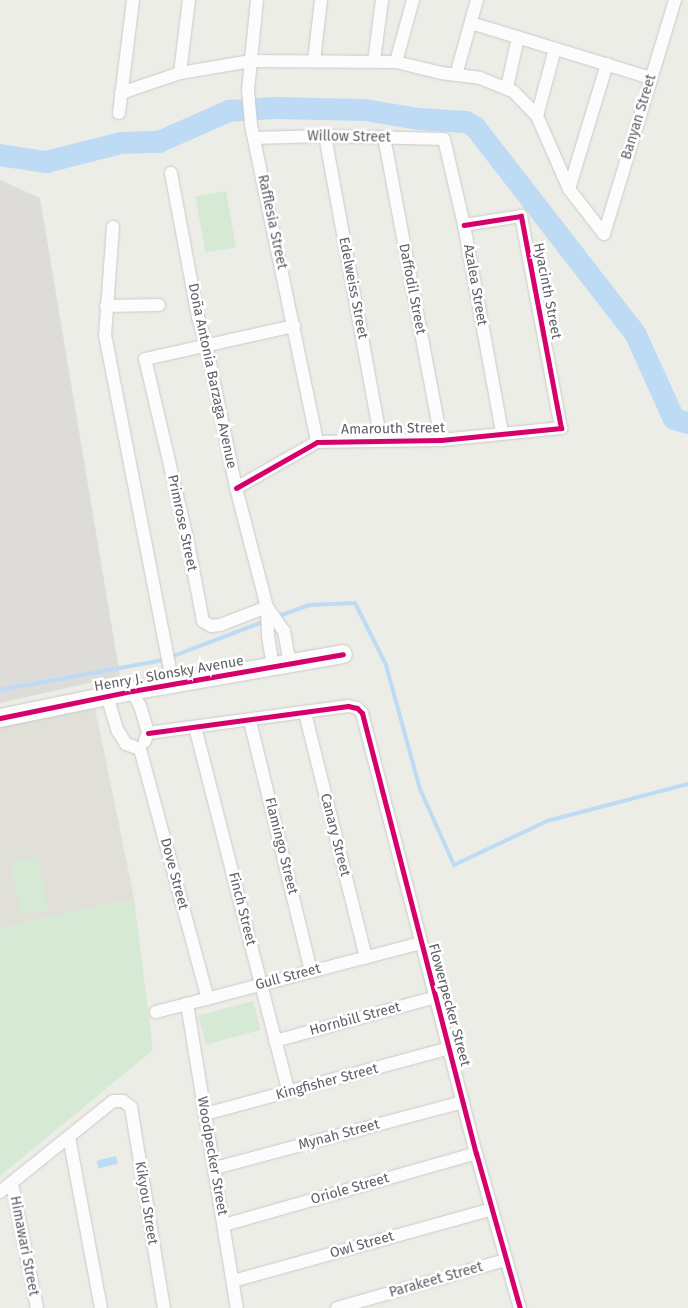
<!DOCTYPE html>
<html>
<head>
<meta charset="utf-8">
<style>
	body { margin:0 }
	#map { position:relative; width:688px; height:1308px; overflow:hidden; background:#edede8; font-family:"Fira Sans",sans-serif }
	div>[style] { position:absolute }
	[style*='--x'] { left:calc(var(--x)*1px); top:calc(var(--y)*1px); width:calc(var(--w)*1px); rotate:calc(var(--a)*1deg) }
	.industrial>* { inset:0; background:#dddcd8 }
	.education>* { inset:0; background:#e0dfd8 }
	.green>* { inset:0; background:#d6e9d5; transform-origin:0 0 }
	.water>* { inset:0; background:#bedbf5; transform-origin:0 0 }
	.stream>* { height:4px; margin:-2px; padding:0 2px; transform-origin:2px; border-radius:2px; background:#bedbf5 }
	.river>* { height:22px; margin:-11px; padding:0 11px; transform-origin:11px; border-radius:11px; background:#bedbf5 }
	.roads { filter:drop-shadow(0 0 1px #c9c9c9) drop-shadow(0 0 1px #c9c9c9) }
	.street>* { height:12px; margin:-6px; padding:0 6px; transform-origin:6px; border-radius:6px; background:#fcfcfc }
	.secondary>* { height:18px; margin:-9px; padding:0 9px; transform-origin:9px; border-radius:9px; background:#fcfcfc }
	.cycleway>* { height:5px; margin:-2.5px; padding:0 2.5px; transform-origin:2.5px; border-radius:2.5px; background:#d6006c }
	span { translate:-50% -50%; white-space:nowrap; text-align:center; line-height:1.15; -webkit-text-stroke:5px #fff; paint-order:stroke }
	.street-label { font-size:14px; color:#5e6166 }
</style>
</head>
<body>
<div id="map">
	<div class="industrial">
		<div style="clip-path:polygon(0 180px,40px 198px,120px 676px,0 703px)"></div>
	</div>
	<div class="education">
		<div style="clip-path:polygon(95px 708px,134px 898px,0 929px,0 727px)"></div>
	</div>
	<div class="green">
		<div style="left:226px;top:191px;width:57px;height:31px;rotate:80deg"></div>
		<div style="left:38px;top:857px;width:54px;height:28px;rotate:79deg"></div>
		<div style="clip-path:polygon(134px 898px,153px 1050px,0 1176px,0 929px)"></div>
		<div style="left:253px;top:1001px;width:30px;height:57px;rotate:75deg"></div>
	</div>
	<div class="water">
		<div style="left:116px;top:1156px;width:8px;height:20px;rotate:76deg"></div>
	</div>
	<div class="stream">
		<div style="--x:276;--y:617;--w:35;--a:-20"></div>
		<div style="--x:309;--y:605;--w:46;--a:-2.5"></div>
		<div style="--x:355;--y:603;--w:69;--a:63.4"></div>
		<div style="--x:386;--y:665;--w:129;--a:74.7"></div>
		<div style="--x:420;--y:789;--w:83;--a:65.9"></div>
		<div style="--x:454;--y:865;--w:103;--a:-25.3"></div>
		<div style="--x:547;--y:821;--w:146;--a:-14.7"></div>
		<div style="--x:0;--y:690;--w:166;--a:-10.4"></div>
		<div style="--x:163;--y:660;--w:109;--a:-20.9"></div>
	</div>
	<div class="river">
		<div style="--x:0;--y:155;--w:47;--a:8.7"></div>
		<div style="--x:46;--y:162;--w:77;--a:-14.2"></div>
		<div style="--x:121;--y:143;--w:38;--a:-2"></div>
		<div style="--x:159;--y:142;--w:77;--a:-23.9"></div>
		<div style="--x:229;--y:111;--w:45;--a:-3.8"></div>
		<div style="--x:274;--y:108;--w:91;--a:1.3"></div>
		<div style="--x:365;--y:110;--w:55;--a:9.5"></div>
		<div style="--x:419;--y:119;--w:47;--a:3.7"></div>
		<div style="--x:466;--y:122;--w:10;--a:29"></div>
		<div style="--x:475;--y:127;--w:261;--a:52.2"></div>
		<div style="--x:635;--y:333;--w:94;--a:65.6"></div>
		<div style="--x:674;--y:419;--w:15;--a:16"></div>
	</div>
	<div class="roads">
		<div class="street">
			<div style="--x:257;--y:0;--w:90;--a:95.7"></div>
			<div style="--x:248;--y:90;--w:35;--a:85"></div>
			<div style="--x:251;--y:125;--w:324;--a:78.2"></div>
			<div style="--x:471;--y:23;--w:188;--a:17"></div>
			<div style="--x:314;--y:61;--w:61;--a:-83.5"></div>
			<div style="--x:374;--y:61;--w:62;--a:-82.5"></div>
			<div style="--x:396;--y:62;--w:64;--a:-74.7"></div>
			<div style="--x:180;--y:73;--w:74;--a:-83"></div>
			<div style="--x:456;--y:75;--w:78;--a:-74.4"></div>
			<div style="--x:507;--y:88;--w:52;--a:-77.8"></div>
			<div style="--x:121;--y:93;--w:62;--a:-18.7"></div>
			<div style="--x:180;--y:73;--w:72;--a:-9.6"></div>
			<div style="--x:251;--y:61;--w:145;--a:0.4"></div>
			<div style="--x:396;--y:62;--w:46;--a:13.7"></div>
			<div style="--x:441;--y:73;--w:39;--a:7"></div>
			<div style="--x:480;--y:78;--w:37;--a:22"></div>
			<div style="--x:514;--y:92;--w:33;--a:46"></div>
			<div style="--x:537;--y:116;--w:80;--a:66.3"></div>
			<div style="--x:569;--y:189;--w:57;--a:52.1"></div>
			<div style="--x:119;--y:113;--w:114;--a:-82.9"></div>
			<div style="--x:537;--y:116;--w:69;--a:-75"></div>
			<div style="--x:325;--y:136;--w:309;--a:79.6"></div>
			<div style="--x:384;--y:137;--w:308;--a:79.3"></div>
			<div style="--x:254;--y:138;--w:71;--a:-1.6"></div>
			<div style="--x:325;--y:136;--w:119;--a:1.4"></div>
			<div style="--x:444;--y:139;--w:88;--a:76.9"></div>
			<div style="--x:464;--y:225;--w:211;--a:79.6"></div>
			<div style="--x:171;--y:173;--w:147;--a:79.4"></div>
			<div style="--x:198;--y:317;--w:28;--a:73"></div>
			<div style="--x:206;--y:344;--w:147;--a:78.2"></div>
			<div style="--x:236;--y:488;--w:123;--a:75.4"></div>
			<div style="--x:267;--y:607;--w:29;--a:88"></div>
			<div style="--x:268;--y:636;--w:30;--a:81"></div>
			<div style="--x:569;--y:189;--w:131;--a:-73.1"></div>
			<div style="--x:113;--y:227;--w:108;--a:94.2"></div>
			<div style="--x:105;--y:335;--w:356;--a:79"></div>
			<div style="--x:604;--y:234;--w:245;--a:-73.1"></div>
			<div style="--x:106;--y:306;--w:53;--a:-1.1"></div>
			<div style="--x:236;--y:488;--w:93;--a:-29.6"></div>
			<div style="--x:317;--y:442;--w:124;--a:-0.9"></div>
			<div style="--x:441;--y:440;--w:121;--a:-5.7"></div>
			<div style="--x:561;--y:428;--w:216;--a:-100.7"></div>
			<div style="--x:521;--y:216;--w:58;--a:171"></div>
			<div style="--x:267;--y:607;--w:50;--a:159"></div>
			<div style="--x:220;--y:625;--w:9;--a:174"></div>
			<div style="--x:211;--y:626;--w:9;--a:-148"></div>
			<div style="--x:203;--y:621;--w:80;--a:-100.8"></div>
			<div style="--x:188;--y:542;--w:188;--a:-103.2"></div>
			<div style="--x:145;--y:359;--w:153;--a:-12.5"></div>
			<div style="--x:267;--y:607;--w:29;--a:55"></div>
			<div style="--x:284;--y:631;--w:34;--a:80"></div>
			<div style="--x:132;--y:691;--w:17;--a:62"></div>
			<div style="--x:140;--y:706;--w:28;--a:73"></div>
			<div style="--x:148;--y:733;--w:9;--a:111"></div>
			<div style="--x:107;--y:696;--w:37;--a:73"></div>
			<div style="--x:118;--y:731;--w:15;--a:58"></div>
			<div style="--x:126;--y:744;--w:15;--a:20"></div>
			<div style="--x:305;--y:713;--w:252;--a:76"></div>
			<div style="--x:250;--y:721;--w:257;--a:76.3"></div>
			<div style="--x:195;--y:727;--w:377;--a:75.6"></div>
			<div style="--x:148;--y:733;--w:202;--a:-7.7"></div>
			<div style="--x:348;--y:706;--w:9;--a:13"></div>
			<div style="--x:357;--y:708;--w:7;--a:45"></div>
			<div style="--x:362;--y:713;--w:455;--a:75.5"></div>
			<div style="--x:476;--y:1153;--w:161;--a:74.2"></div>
			<div style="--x:140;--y:749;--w:259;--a:74.8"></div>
			<div style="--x:187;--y:1004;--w:308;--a:80.7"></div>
			<div style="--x:156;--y:1012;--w:274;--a:-14.6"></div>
			<div style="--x:275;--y:1041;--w:167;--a:-15.3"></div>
			<div style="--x:205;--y:1114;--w:253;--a:-15.1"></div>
			<div style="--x:69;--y:1137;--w:174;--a:79.4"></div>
			<div style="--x:215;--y:1168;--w:257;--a:-14.9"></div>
			<div style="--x:12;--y:1184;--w:126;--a:78.6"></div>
			<div style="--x:0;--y:1192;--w:145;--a:-38.8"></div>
			<div style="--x:113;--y:1101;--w:10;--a:0"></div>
			<div style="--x:123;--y:1101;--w:10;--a:37"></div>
			<div style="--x:131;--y:1107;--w:204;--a:80.7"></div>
			<div style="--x:224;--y:1225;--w:262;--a:-15.9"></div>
			<div style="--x:233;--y:1281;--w:269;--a:-15.5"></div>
			<div style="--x:337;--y:1308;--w:176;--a:-15.9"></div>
		</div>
		<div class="secondary">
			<div style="--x:0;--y:718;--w:135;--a:-11.6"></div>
			<div style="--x:132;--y:691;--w:214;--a:-9.9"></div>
		</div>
	</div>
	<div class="cycleway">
		<div style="--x:236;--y:488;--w:93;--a:-29.6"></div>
		<div style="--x:317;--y:442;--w:124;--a:-0.9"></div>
		<div style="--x:441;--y:440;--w:121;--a:-5.7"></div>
		<div style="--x:561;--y:428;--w:216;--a:-100.7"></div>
		<div style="--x:521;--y:216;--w:58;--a:171"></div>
		<div style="--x:0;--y:718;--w:135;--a:-11.6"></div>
		<div style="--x:132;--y:691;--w:214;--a:-9.9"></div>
		<div style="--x:148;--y:733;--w:202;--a:-7.7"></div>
		<div style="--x:348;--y:706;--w:9;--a:13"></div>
		<div style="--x:357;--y:708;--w:7;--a:45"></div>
		<div style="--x:362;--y:713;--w:455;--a:75.5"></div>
		<div style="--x:476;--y:1153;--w:161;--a:74.2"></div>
	</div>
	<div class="street-label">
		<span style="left:639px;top:117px;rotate:-73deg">Banyan Street</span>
		<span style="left:349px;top:137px;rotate:1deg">Willow Street</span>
		<span style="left:272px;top:222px;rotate:78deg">Rafflesia Street</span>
		<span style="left:475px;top:285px;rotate:80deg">Azalea Street</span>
		<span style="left:353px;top:288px;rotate:79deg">Edelweiss Street</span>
		<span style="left:412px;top:289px;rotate:79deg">Daffodil Street</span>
		<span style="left:547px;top:291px;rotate:79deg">Hyacinth Street</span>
		<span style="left:212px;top:376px;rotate:78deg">Doña Antonia Barzaga Avenue</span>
		<span style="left:393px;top:429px;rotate:-1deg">Amarouth Street</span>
		<span style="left:182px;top:523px;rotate:78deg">Primrose Street</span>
		<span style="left:169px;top:674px;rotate:-10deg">Henry J. Slonsky Avenue</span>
		<span style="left:335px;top:835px;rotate:76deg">Canary Street</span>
		<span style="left:281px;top:846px;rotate:76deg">Flamingo Street</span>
		<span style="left:174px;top:874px;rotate:75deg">Dove Street</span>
		<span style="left:242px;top:909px;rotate:76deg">Finch Street</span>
		<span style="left:288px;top:977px;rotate:-15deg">Gull Street</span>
		<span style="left:449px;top:1005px;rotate:75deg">Flowerpecker Street</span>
		<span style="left:355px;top:1019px;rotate:-15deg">Hornbill Street</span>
		<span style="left:327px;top:1082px;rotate:-15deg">Kingfisher Street</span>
		<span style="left:339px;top:1135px;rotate:-15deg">Mynah Street</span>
		<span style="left:212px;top:1156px;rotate:80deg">Woodpecker Street</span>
		<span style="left:350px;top:1189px;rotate:-16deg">Oriole Street</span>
		<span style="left:146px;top:1203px;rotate:81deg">Kikyou Street</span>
		<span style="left:362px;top:1245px;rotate:-16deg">Owl Street</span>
		<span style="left:24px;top:1246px;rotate:79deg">Himawari Street</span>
		<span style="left:436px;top:1280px;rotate:-16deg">Parakeet Street</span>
	</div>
</div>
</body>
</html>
